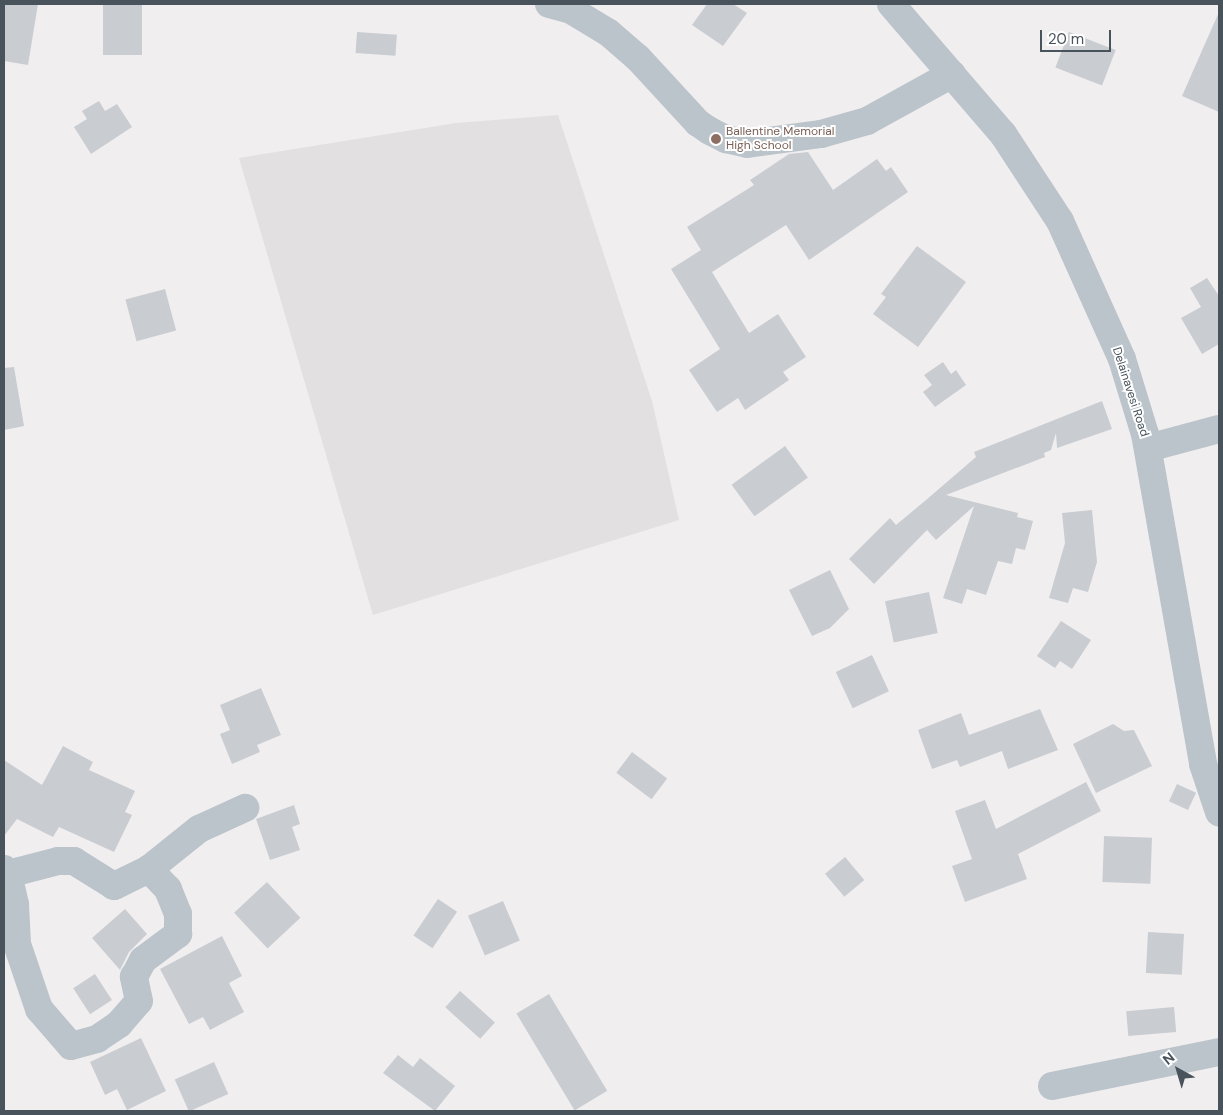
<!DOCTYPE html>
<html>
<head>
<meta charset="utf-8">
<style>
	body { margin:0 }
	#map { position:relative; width:1223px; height:1115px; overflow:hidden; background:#f1eeef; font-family:"DM Sans",sans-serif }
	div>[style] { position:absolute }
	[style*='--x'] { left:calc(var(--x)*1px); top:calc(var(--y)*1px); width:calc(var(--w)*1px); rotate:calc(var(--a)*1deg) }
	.education>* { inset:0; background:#e2e0e0 }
	.building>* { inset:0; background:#c9ccd1; transform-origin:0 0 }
	.minor>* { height:28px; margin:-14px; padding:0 14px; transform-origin:14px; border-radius:14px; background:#bbc4cb }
	.dots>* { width:14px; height:14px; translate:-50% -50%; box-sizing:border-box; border:2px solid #fff; border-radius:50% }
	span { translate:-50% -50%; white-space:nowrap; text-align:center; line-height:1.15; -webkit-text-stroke:4px #fff; paint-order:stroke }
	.education-label { font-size:12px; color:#785e54 }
	.left { translate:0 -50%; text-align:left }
	.street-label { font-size:12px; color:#48535b }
	.frame { position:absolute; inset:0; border:5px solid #48535b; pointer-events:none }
	.north { position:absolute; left:1153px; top:1045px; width:50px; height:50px; -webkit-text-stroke:4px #fff; paint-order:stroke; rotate:321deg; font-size:14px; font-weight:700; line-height:20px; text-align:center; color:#48535b }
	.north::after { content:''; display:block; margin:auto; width:18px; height:22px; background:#48535b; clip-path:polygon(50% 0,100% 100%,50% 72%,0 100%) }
	.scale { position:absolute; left:1040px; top:30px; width:71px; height:22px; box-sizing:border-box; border:2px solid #48535b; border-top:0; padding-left:6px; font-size:15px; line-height:18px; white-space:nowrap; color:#48535b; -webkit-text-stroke:4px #fff; paint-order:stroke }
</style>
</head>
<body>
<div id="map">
	<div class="education">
		<div style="clip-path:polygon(558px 115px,652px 401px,679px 520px,373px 615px,239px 158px,456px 123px)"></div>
	</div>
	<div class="building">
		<div style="clip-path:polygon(4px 4px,38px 4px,28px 65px,4px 61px)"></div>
		<div style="left:103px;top:4px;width:39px;height:51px"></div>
		<div style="clip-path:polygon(707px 4px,733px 4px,747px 13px,723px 46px,692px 25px)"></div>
		<div style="clip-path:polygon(1219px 12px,1219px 112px,1182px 96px)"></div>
		<div style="left:357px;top:32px;width:40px;height:21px;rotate:4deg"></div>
		<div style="left:1069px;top:32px;width:50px;height:38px;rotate:21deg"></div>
		<div style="clip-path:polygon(99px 101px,105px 111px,117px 104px,132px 127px,91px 154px,74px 127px,87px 119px,82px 111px)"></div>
		<div style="clip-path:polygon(808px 152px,833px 190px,877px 159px,886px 171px,891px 167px,908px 192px,809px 260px,786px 225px,712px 272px,749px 333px,778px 314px,806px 357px,783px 372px,789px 380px,745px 410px,738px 398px,717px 412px,689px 370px,720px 349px,671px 269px,701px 250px,687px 227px,754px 185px,750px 180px,789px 154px)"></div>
		<div style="clip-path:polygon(917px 246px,966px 282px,918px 347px,873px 314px,886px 297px,881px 294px)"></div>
		<div style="clip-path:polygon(1207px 278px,1219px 296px,1219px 344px,1202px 354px,1181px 318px,1201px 307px,1190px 288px)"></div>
		<div style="left:165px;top:289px;width:43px;height:41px;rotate:75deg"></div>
		<div style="clip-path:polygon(943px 362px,951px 374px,956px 370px,966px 385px,935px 407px,923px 392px,932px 385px,924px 375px)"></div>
		<div style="clip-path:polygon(14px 367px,24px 426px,4px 430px,4px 368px)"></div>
		<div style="clip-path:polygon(1102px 401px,1112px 429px,1057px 448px,1056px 433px,1051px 450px,1044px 453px,1045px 457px,946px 495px,1018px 513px,1017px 517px,1033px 521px,1025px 550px,1016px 548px,1012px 564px,998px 561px,986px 595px,967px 589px,962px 604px,943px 598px,974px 506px,936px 540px,927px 530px,874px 584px,849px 559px,890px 518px,896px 525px,926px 500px,976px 457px,974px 452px)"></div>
		<div style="left:785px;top:446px;width:39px;height:66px;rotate:54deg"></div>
		<div style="clip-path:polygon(1092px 510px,1097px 562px,1088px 592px,1073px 588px,1068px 603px,1049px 598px,1065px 543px,1062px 513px)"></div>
		<div style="clip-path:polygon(830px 570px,849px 609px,830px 628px,812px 636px,789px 590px)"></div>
		<div style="left:929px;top:592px;width:42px;height:45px;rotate:78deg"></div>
		<div style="clip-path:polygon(1061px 621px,1091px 640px,1072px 669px,1060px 661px,1055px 668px,1037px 656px)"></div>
		<div style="left:872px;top:655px;width:40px;height:40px;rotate:65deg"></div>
		<div style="clip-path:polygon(261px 688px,281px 735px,257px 745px,260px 752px,232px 764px,220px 734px,230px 730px,220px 705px)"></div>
		<div style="clip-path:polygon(1040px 709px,1058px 750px,1008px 769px,1002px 751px,960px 767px,957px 760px,932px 769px,918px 730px,961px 713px,969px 735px)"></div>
		<div style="clip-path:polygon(1113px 724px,1124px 731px,1134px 730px,1152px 766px,1096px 793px,1073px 744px)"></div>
		<div style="clip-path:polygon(63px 746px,93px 762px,89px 770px,135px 791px,125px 812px,132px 815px,114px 852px,59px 827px,53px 837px,17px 819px,4px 836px,4px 760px,42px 785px)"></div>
		<div style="left:632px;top:752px;width:44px;height:26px;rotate:37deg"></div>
		<div style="clip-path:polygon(1086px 782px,1101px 811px,1018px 854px,1027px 879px,965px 902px,952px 866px,972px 859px,955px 811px,985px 800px,996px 829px)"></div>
		<div style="left:1177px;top:784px;width:21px;height:19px;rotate:25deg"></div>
		<div style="clip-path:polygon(294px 805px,300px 824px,292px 827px,300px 850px,270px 860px,256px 819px)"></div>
		<div style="left:1104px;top:836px;width:48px;height:46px;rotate:2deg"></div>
		<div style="left:845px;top:857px;width:30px;height:26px;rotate:50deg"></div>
		<div style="left:267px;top:882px;width:49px;height:45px;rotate:47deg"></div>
		<div style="left:438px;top:899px;width:23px;height:44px;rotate:34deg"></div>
		<div style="left:503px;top:901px;width:43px;height:38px;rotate:67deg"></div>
		<div style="clip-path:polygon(125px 909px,147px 934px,129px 952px,120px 970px,92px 938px)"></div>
		<div style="left:1148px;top:932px;width:36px;height:41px;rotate:3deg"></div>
		<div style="clip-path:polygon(222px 936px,242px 976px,229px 983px,244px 1012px,210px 1030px,203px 1017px,189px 1024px,160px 969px)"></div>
		<div style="left:95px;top:974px;width:31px;height:26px;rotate:57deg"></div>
		<div style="left:460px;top:991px;width:47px;height:22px;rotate:42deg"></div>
		<div style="left:549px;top:994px;width:113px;height:38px;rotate:59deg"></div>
		<div style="left:1174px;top:1007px;width:25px;height:48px;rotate:85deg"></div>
		<div style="clip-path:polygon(141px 1038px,166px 1091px,127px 1110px,117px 1089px,105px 1095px,90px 1062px)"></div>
		<div style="clip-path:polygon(398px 1055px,413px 1067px,420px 1058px,455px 1086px,435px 1111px,383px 1073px)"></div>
		<div style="left:214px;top:1062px;width:35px;height:43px;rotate:66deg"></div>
	</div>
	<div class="minor">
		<div style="--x:549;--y:4;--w:23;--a:15"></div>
		<div style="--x:571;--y:10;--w:44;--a:31.2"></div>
		<div style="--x:609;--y:33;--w:38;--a:41"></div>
		<div style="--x:638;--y:58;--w:88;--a:47.3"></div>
		<div style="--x:698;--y:123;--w:14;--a:34"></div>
		<div style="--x:710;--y:131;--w:18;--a:27"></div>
		<div style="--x:726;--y:139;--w:22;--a:13"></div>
		<div style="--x:747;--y:144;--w:75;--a:-7.7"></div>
		<div style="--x:821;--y:134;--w:48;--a:-15.8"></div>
		<div style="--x:867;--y:121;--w:97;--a:-28.9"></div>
		<div style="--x:891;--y:4;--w:172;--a:49.3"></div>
		<div style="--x:1003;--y:134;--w:104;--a:56.8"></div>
		<div style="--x:1060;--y:221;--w:151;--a:65.8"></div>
		<div style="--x:1122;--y:359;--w:78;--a:73"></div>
		<div style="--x:1145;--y:434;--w:335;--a:80"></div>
		<div style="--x:1203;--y:764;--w:51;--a:71.6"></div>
		<div style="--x:1148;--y:448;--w:73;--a:-15"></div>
		<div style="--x:4;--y:869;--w:6;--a:51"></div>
		<div style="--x:8;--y:874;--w:32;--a:77"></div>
		<div style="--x:15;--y:905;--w:39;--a:87"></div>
		<div style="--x:17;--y:944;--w:69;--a:71.3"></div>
		<div style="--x:39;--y:1009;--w:49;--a:49.1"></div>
		<div style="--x:71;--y:1046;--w:27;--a:-15"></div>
		<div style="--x:97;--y:1039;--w:27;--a:-34"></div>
		<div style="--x:119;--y:1024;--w:30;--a:-49"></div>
		<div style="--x:139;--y:1001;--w:25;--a:-102"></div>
		<div style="--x:134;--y:977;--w:19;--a:-62"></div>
		<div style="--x:143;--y:960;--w:44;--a:-36.6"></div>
		<div style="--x:178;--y:934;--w:20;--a:-90"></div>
		<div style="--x:178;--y:914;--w:27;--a:-112"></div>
		<div style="--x:168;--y:889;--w:28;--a:-134"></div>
		<div style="--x:149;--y:869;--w:39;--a:154"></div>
		<div style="--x:114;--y:886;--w:47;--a:-148"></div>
		<div style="--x:74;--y:861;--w:16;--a:180"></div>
		<div style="--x:58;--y:861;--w:52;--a:165.4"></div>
		<div style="--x:149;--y:869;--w:64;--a:-38.7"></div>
		<div style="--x:199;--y:829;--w:51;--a:-24.5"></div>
		<div style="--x:1052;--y:1086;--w:170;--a:-11.5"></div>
	</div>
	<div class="dots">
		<div style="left:716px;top:139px;background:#8d6e63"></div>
	</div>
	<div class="education-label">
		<span class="left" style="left:726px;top:139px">Ballentine Memorial<br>High School</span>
	</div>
	<div class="street-label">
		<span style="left:1130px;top:392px;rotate:72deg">Delainavesi Road</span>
	</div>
	<div class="frame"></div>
	<div class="north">N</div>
	<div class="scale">20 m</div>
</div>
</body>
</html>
